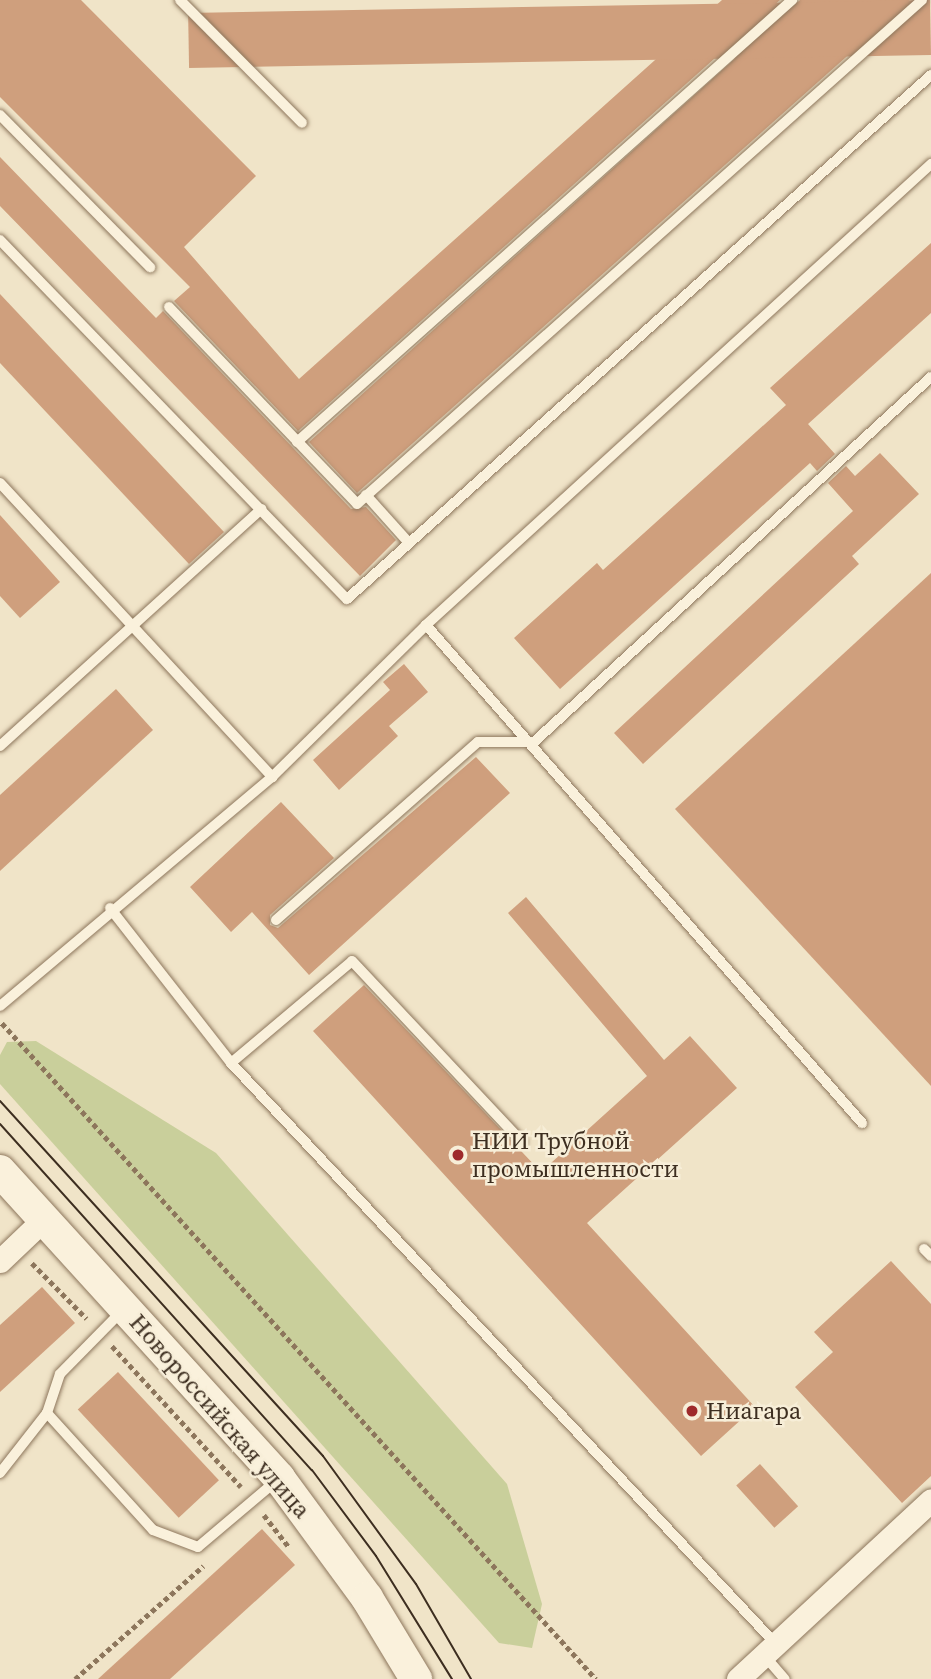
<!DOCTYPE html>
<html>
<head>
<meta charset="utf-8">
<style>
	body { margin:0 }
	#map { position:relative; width:931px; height:1679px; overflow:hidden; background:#f0e4c8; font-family:"Source Serif 4",serif }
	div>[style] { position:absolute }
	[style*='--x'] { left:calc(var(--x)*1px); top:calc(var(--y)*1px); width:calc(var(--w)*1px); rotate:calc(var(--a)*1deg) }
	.green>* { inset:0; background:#c9cf9b }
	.building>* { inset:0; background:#cf9f7d; transform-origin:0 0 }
	.path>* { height:4.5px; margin-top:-2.25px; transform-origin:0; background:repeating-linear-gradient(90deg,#8d765c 0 5px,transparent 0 8.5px) }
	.roads { filter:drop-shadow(0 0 2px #8d765c) drop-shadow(0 0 2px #8d765c) }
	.lane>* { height:10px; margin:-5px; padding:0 5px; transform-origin:5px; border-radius:5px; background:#faf1dc }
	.street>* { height:23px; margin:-11.5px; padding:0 11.5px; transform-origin:11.5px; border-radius:11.5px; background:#faf1dc }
	.secondary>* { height:32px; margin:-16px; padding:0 16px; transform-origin:16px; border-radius:16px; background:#faf1dc }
	.tram>* { height:2px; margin:-1px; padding:0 1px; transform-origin:1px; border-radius:1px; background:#3d2e20 }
	.dots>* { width:19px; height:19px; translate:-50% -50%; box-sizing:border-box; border:4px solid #f7eed8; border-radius:50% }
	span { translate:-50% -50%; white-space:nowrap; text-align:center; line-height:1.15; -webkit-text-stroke:5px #f7eed8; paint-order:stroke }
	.poi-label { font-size:24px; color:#3d2e20 }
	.left { translate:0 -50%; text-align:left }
	.street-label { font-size:24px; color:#3d2e20 }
</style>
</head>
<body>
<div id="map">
	<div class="green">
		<div style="clip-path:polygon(36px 1041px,216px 1153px,507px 1484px,542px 1604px,532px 1648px,499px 1643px,0 1084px,0 1055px,7px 1042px)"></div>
	</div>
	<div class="building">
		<div style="clip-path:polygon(0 0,81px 0,256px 176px,184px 247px,299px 379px,722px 0,780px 0,298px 431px,174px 301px,190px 287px,0 97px)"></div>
		<div style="clip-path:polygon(800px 0,910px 0,357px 493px,309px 442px)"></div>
		<div style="left:930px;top:0;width:55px;height:742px;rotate:89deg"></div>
		<div style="clip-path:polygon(0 157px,156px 318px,163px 311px,351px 509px,366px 507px,396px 540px,360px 576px,0 206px)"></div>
		<div style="clip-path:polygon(931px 243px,931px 313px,808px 424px,835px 454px,817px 471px,810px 463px,560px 689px,514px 638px,597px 563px,603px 570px,786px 405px,770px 388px)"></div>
		<div style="clip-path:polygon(0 294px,224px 532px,189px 564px,0 363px)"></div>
		<div style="clip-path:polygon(880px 453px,919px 494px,852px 556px,859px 564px,643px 764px,614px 733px,853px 511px,828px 483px,846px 466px,855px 476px)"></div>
		<div style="clip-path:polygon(0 515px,60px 582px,20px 618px,0 596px)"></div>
		<div style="clip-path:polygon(931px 573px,931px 1086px,675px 809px)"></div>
		<div style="clip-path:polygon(404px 664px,428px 692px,389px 726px,398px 736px,339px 790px,313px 760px,390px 690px,383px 682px)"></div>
		<div style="clip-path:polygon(116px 689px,153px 730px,0 871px,0 795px)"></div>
		<div style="clip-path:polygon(476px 757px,510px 793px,309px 975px,252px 912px,231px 932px,190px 887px,281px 802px,334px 858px,270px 915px,270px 925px,278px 928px)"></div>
		<div style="clip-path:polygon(526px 897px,664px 1060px,690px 1036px,737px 1088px,587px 1223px,755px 1407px,701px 1456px,313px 1031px,364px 985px,541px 1172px,647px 1076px,508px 913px)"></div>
		<div style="clip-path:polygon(891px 1261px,931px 1304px,931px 1476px,902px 1503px,795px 1387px,833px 1352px,814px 1332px)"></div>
		<div style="clip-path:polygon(42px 1287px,75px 1323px,0 1392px,0 1325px)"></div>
		<div style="left:118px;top:1372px;width:148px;height:55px;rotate:47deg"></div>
		<div style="left:760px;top:1464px;width:57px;height:32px;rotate:48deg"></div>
		<div style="clip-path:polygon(262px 1529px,295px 1565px,170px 1679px,98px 1679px)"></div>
	</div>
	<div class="path">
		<div style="--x:2;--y:1023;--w:885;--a:47.84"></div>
		<div style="--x:32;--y:1263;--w:78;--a:45.5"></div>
		<div style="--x:112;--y:1346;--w:191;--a:47.5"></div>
		<div style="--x:264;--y:1515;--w:41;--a:52"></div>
		<div style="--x:75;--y:1679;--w:171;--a:-41.4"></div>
	</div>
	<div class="roads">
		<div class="lane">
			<div style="--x:180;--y:0;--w:173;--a:45.2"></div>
			<div style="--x:0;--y:115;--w:214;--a:45.4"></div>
			<div style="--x:0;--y:240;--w:499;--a:46"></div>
			<div style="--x:347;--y:599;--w:785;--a:-41.9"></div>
			<div style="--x:169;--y:307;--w:272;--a:46.3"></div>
			<div style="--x:357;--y:504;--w:757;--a:-41.73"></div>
			<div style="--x:297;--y:442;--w:664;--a:-41.76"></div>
			<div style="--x:0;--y:483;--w:401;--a:47.2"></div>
			<div style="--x:366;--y:495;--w:64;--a:48.1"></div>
			<div style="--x:426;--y:625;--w:684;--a:-42.39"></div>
			<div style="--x:0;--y:746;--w:353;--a:-42.2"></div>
			<div style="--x:110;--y:908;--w:197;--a:52"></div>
			<div style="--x:231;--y:1063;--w:794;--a:46.84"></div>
			<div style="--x:276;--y:920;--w:269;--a:-41.4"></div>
			<div style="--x:478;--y:742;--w:56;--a:0"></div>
			<div style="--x:534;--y:742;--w:539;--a:-42.6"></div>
			<div style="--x:0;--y:1006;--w:356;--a:-40.1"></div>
			<div style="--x:272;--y:777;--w:216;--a:-44.6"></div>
			<div style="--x:426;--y:625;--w:662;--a:48.8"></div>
			<div style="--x:231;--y:1063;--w:158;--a:-40.1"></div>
			<div style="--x:352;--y:961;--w:248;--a:46.8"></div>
			<div style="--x:924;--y:1249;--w:10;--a:45"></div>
			<div style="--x:47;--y:1413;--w:158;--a:47.8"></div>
			<div style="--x:153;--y:1530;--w:48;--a:20.7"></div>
			<div style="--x:198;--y:1547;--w:102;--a:-40.2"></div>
			<div style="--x:0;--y:1473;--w:76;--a:-51.9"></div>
			<div style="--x:47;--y:1413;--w:41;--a:-71.6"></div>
			<div style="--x:60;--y:1374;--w:90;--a:-45.5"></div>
			<div style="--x:763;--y:1654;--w:33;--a:49"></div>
		</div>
		<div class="street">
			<div style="--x:0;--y:1261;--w:61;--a:-43.7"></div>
			<div style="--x:738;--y:1679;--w:263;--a:-42.8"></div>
		</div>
		<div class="secondary">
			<div style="--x:0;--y:1171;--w:415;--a:47.7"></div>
			<div style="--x:279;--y:1478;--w:149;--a:53.7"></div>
			<div style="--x:367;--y:1598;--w:95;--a:58.8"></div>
		</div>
	</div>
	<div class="tram">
		<div style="--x:0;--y:1101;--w:480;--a:47.7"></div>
		<div style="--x:323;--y:1456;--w:158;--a:54"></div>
		<div style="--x:416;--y:1584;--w:110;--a:59.9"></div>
		<div style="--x:0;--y:1124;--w:466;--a:48"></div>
		<div style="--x:312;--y:1470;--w:107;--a:53.3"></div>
		<div style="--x:376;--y:1556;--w:145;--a:58.3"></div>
	</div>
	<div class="dots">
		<div style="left:458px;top:1155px;background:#9e2a2b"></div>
		<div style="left:692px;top:1411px;background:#9e2a2b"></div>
	</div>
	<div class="poi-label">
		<span class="left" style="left:472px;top:1155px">НИИ Трубной<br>промышленности</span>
		<span class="left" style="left:706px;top:1411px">Ниагара</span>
	</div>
	<div class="street-label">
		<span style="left:220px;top:1416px;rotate:49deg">Новороссийская улица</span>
	</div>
</div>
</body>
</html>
